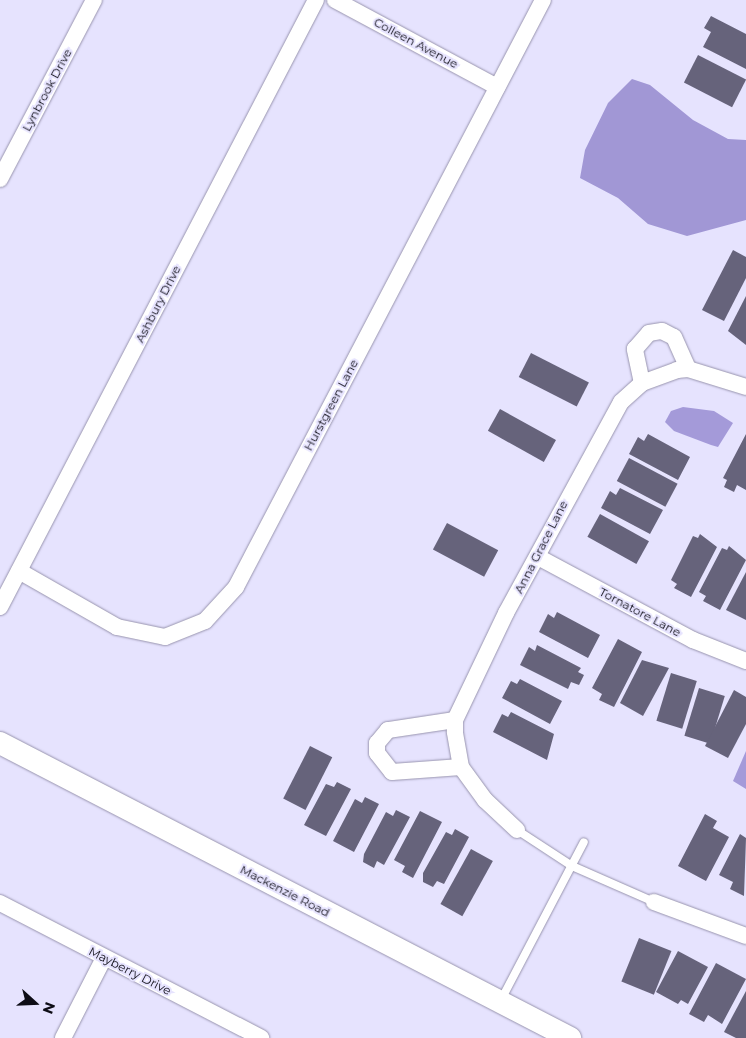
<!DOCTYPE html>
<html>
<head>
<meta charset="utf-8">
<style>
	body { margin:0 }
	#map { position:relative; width:746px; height:1038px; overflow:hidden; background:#e6e3fe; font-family:Montserrat,sans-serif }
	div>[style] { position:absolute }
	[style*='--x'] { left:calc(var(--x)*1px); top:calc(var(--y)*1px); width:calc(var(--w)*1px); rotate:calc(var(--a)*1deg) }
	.forest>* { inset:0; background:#a197d5 }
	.water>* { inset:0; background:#a49ad9 }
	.building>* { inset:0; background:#66637b; transform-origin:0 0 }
	.roads { filter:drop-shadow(0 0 1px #9894ae) drop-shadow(0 0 1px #9894ae) }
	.lane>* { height:8px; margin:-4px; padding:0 4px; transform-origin:4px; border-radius:4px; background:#fff }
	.street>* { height:16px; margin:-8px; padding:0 8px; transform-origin:8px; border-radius:8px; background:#fff }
	.secondary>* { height:22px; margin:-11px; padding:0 11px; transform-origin:11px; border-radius:11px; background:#fff }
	span { translate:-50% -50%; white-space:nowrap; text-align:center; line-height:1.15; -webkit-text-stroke:4px #e6e3fe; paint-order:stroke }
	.street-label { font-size:12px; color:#0e0d16 }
	.north { position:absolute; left:10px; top:978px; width:50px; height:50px; -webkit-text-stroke:4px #e6e3fe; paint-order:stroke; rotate:110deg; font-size:14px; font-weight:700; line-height:20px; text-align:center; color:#0e0d16 }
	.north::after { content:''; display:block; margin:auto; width:18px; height:22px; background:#0e0d16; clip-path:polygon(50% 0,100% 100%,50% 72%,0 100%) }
</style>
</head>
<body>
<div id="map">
	<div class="forest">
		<div style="clip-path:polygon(632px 79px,650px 85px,693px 120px,728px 139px,746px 140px,746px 220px,687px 236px,648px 224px,618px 198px,580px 178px,585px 150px,608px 103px)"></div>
	</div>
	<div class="water">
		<div style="clip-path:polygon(683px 407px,714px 411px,733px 423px,718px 447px,711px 445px,674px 431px,665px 422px,671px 411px)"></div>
		<div style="clip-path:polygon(746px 751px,746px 789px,733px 781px)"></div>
	</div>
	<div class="building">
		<div style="clip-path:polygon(711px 16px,746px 34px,746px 69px,703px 47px,711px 32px,704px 28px)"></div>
		<div style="left:698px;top:55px;width:54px;height:31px;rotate:27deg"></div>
		<div style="clip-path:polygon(733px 250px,746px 257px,746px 278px,724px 321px,702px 310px)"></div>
		<div style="clip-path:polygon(746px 296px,746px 345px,728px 331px)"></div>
		<div style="left:531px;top:353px;width:65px;height:27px;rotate:27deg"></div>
		<div style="left:500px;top:409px;width:64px;height:25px;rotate:29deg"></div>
		<div style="clip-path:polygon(648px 434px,690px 457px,678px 480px,629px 454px,638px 437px,644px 441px)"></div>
		<div style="clip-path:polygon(746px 434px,746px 490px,737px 485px,734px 492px,724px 487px,727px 480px,723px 478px)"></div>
		<div style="left:629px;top:458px;width:55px;height:26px;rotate:28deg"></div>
		<div style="clip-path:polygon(620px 488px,663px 510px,650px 534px,601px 508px,610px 491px,616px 495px)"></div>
		<div style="left:600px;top:514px;width:56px;height:26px;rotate:29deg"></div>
		<div style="left:447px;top:523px;width:58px;height:30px;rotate:28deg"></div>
		<div style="clip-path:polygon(700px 534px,717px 547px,691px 597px,674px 588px,677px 584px,671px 580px,693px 536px,698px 538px)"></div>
		<div style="clip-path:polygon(729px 546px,746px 560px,720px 610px,703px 601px,706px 596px,699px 592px,722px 548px,727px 550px)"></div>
		<div style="clip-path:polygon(746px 572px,746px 620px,726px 610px)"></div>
		<div style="clip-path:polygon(557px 612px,600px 635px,588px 658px,539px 632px,548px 614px,554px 618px)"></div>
		<div style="clip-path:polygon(618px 639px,642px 652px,614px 707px,599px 700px,602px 694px,592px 688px)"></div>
		<div style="clip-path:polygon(537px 645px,581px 668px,578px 672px,584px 675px,579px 685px,571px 682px,568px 689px,520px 665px,529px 647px,535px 651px)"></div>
		<div style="clip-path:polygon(642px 660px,669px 668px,643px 716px,620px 703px)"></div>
		<div style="left:671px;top:673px;width:27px;height:50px;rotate:17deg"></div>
		<div style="clip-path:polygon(520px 679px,562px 701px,550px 724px,502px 698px,511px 681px,517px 684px)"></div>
		<div style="left:699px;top:688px;width:27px;height:50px;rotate:17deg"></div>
		<div style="clip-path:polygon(734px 690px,746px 697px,746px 724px,728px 758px,705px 746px)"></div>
		<div style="clip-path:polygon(511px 712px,554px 734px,547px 760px,493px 732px,502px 714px,508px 717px)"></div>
		<div style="left:310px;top:746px;width:25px;height:59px;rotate:27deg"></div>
		<div style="clip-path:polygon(337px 782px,351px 789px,326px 836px,304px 825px,326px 784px,334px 787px)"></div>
		<div style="clip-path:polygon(365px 797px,379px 804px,354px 852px,333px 841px,355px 799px,362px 803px)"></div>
		<div style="clip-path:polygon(396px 810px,410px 817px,384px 865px,377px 861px,374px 868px,363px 862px,364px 854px,386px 812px,393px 816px)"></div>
		<div style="clip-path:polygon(420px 811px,442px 822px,413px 878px,402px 872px,405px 866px,394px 860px)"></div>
		<div style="clip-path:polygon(705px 814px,717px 821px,713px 828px,729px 837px,706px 881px,678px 866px)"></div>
		<div style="clip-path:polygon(455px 829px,469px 837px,444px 884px,437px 881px,433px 887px,423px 882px,423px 873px,446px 832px,452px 835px)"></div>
		<div style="clip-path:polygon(740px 834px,746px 838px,744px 896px,730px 889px,733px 882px,719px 875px)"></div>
		<div style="left:471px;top:849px;width:25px;height:63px;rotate:29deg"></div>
		<div style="left:639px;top:938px;width:35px;height:47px;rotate:22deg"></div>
		<div style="clip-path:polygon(678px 951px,708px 967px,688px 1004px,681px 1000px,678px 1004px,656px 992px)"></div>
		<div style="clip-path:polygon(716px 963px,746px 979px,722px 1024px,708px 1015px,704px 1022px,689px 1014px)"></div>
		<div style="clip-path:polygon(746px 991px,746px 1038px,736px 1038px,724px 1032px)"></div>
	</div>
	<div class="roads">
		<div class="lane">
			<div style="--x:517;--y:830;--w:66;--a:33.2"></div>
			<div style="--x:572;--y:866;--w:90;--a:23.7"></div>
			<div style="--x:501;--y:1000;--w:178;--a:-62.3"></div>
		</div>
		<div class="street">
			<div style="--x:335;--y:0;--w:184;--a:28.2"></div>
			<div style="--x:0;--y:179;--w:202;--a:-62.3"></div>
			<div style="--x:642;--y:383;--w:35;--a:-102"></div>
			<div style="--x:635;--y:349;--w:21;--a:-49"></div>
			<div style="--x:649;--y:333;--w:13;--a:-9"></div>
			<div style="--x:662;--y:331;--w:13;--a:27"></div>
			<div style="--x:674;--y:337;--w:35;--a:66"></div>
			<div style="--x:538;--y:557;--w:176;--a:28.2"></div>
			<div style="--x:693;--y:640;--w:57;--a:21.6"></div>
			<div style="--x:19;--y:571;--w:113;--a:29.7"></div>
			<div style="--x:117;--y:627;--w:49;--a:11.8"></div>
			<div style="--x:165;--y:637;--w:43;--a:-21.8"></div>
			<div style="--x:205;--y:621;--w:46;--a:-47.6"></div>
			<div style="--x:236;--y:587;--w:662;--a:-62.39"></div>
			<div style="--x:0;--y:607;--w:684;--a:-62.5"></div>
			<div style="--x:455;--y:720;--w:68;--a:171.5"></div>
			<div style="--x:388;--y:730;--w:17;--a:130"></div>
			<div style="--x:377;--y:743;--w:10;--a:90"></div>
			<div style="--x:377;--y:753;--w:24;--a:52"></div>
			<div style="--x:392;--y:772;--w:69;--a:-4.1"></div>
			<div style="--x:517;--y:830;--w:44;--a:-136.8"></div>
			<div style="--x:485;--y:800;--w:41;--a:-126"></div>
			<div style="--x:461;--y:767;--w:36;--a:-100"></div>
			<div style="--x:455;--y:732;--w:12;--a:-90"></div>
			<div style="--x:455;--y:720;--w:119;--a:-64.5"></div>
			<div style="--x:506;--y:613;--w:240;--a:-61.4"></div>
			<div style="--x:621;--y:402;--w:28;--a:-42"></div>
			<div style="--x:642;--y:383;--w:37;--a:-20"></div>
			<div style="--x:677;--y:370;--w:11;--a:-5"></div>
			<div style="--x:688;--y:369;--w:61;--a:17.2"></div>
			<div style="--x:654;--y:902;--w:98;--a:20.3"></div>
			<div style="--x:0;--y:903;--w:294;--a:27.3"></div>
			<div style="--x:63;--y:1038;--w:90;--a:-62.9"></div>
		</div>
		<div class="secondary">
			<div style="--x:0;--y:743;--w:642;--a:27.36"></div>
		</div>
	</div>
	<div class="street-label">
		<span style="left:416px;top:43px;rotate:28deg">Colleen Avenue</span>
		<span style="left:47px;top:90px;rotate:-62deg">Lynbrook Drive</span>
		<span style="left:158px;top:304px;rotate:-63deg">Ashbury Drive</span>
		<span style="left:331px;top:405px;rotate:-62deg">Hurstgreen Lane</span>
		<span style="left:541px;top:547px;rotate:-63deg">Anna Grace Lane</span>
		<span style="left:640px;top:612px;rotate:28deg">Tornatore Lane</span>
		<span style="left:285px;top:891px;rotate:27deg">Mackenzie Road</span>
		<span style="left:130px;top:971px;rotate:27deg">Mayberry Drive</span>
	</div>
	<div class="north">N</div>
</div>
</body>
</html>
